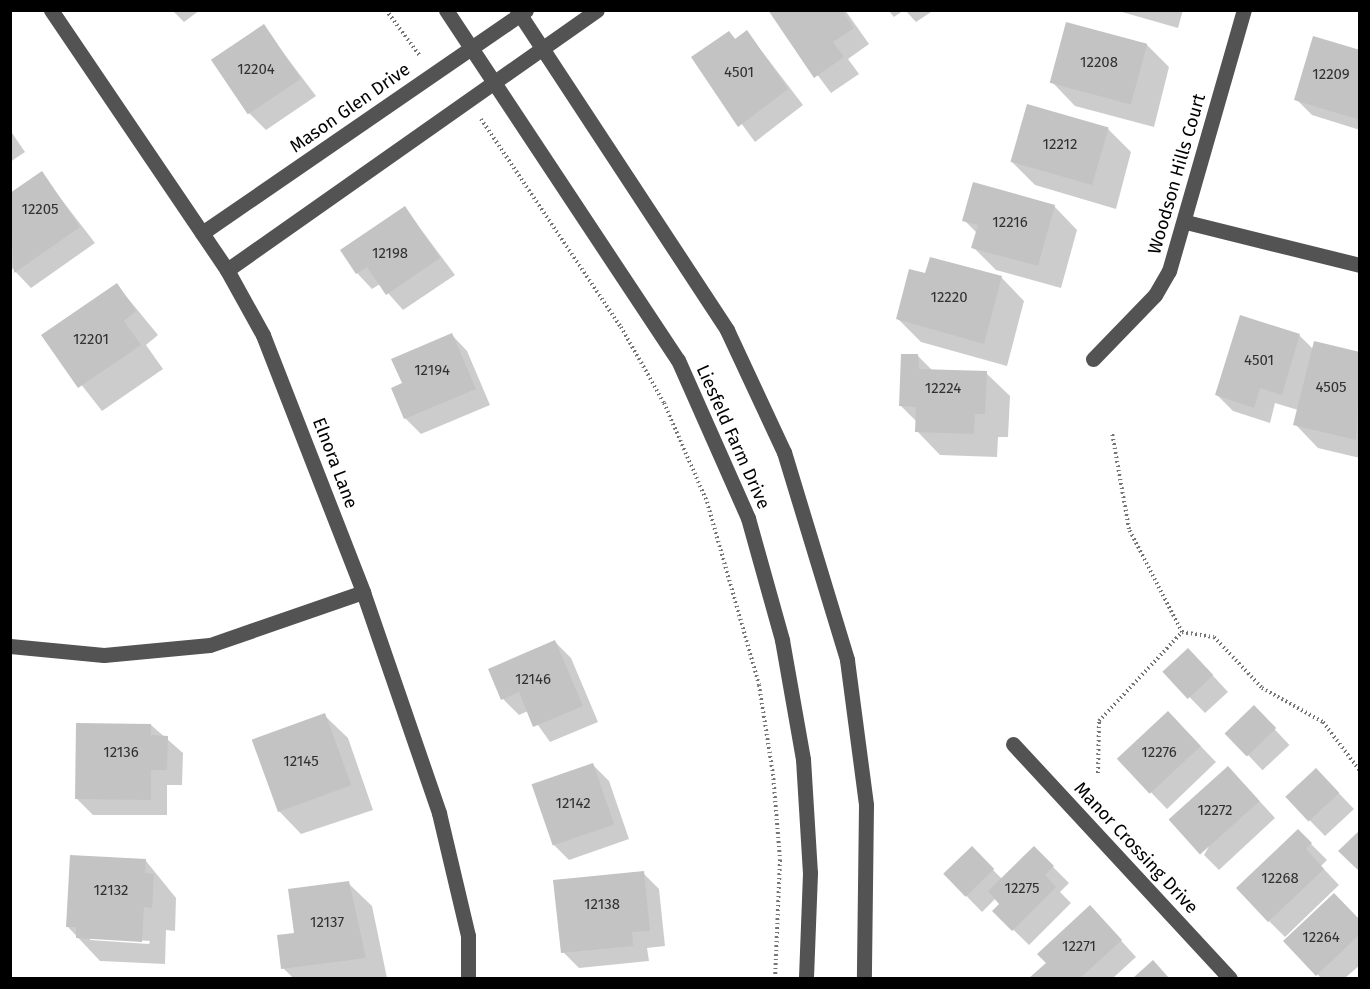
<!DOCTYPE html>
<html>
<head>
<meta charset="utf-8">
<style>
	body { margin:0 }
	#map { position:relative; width:1370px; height:989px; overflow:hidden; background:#fff; font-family:"Fira Sans",sans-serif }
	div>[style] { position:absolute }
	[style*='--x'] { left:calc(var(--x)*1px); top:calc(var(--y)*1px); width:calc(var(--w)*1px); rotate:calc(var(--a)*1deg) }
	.shadow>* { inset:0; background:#0003; transform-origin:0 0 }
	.building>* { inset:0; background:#c3c3c3; transform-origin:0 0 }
	.path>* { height:4px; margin-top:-2px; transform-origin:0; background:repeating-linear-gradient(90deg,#757575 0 1.5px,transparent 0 4.5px) }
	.minor>* { height:15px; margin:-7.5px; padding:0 7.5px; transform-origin:7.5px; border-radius:7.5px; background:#535353 }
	span { translate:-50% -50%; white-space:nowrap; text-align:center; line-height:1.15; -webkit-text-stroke:4.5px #fff; paint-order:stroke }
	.number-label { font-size:15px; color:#313131 }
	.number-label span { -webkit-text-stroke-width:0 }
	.street-label { font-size:18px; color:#000 }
	.frame { position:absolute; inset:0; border:12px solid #000; pointer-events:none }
</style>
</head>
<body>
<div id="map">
	<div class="shadow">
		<div style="clip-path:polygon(172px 10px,200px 10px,184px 22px)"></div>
		<div style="clip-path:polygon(769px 10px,845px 10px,869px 44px,848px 59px,859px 74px,831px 93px)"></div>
		<div style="clip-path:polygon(888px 10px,904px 10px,894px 17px)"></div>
		<div style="clip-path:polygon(905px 10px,934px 10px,916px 22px)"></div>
		<div style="clip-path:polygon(1115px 10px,1183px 10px,1178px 28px)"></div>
		<div style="clip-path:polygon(263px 26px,316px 96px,266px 130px,250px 114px)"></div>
		<div style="clip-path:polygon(729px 32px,736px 40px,747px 32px,803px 105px,755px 142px,693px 58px)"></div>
		<div style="clip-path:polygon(1146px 44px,1169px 67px,1154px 127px,1075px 106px,1052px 82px)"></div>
		<div style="clip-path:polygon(1360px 53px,1360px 130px,1312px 115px,1296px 99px)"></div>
		<div style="clip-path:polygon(1108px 129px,1131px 152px,1116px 209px,1035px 185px,1012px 162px)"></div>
		<div style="clip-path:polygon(10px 130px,25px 152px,10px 162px)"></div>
		<div style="clip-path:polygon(41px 173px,95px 243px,31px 288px,10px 266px,10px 195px)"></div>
		<div style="clip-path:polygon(1054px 206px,1077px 230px,1061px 288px,996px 270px,973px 247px,977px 233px,964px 220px)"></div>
		<div style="clip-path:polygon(405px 208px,455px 275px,403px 310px,380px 284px,372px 289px,357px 273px)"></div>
		<div style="clip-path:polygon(926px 275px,1001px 277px,1024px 301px,1007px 366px,921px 342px,898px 319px)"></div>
		<div style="clip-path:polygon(117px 285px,158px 335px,146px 345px,163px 369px,102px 411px,43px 336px)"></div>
		<div style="clip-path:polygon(452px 335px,467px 351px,490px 405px,421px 434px,405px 418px,404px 384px)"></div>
		<div style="clip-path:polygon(1299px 335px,1313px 349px,1360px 353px,1360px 458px,1318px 448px,1295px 424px,1298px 410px,1275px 403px,1270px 423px,1233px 411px,1217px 395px)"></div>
		<div style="clip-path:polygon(918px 356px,933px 371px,986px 373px,1010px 396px,1008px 437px,998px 437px,997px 457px,940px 455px,917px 431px,917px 422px,901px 406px)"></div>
		<div style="clip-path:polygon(555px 642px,571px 658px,598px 722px,550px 742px,528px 711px,519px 715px,503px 699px)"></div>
		<div style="clip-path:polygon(1204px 666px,1228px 692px,1205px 713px,1165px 672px)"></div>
		<div style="left:1254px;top:707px;width:52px;height:37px;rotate:47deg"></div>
		<div style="clip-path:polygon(324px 715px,348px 738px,373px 810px,301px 834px,278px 810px)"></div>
		<div style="clip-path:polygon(151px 725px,183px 753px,182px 785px,167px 785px,167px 815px,93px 815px,77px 799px)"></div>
		<div style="clip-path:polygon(1184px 729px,1216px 762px,1167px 809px,1120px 760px)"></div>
		<div style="clip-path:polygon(593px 765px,609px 781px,629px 839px,569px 860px,553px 844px)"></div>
		<div style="clip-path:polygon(1244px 784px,1275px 818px,1219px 870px,1204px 855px)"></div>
		<div style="clip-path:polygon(1332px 786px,1354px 809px,1325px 836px,1288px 798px)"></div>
		<div style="clip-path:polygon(1298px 831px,1327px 860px,1321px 866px,1339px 885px,1285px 937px,1269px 921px)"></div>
		<div style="clip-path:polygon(1034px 848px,1069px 883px,1060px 892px,1071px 903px,1029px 945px,994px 911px,1001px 904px,996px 898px,982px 912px,945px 874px,972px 849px,1002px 879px)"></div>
		<div style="clip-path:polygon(evenodd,146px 861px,176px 898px,175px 931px,166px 930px,165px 964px,100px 961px,68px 927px,146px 861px,90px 937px,150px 941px,149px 944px,90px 940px,90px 937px)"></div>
		<div style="clip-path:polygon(643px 873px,659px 889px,665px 946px,647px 948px,649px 961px,579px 968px,563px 952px)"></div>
		<div style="clip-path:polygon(348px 883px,372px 906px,387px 978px,293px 978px,283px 968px)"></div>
		<div style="clip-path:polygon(1360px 921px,1360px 965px,1345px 978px,1321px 978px,1285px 941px)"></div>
		<div style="clip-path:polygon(1105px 923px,1136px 957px,1113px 978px,1032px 978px)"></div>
	</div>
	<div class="building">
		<div style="clip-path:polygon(768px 10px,842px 10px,854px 28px,833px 42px,844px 57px,814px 78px)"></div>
		<div style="left:1066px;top:22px;width:84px;height:63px;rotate:15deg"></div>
		<div style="left:264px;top:24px;width:66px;height:64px;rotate:56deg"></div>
		<div style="clip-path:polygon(747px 30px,788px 89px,738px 127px,691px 57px,729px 31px,735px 39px)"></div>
		<div style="clip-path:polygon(1313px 36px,1360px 50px,1360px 120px,1294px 100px)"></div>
		<div style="left:1027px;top:104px;width:85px;height:60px;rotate:16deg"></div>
		<div style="clip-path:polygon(42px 171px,80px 227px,14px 273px,10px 193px)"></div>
		<div style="clip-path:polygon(973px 182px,1055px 205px,1038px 266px,971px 248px,978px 225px,962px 221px)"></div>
		<div style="clip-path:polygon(405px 206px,440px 258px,386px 295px,367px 267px,356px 274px,340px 250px)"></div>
		<div style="clip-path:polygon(930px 257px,1002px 276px,984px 344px,896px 319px,909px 269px,925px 273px)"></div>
		<div style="clip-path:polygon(117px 283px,136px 311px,124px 321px,141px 345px,78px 388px,41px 335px)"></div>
		<div style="clip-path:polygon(1240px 315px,1300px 334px,1282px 395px,1260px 388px,1254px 408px,1215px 395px)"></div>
		<div style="clip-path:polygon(452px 333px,476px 389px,404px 419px,391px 388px,402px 383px,391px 359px)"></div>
		<div style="clip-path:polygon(1314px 341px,1360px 352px,1356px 440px,1293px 425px)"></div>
		<div style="clip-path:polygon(901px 354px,918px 354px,919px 369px,987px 371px,985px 414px,975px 414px,974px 434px,915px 432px,916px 407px,899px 406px)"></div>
		<div style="clip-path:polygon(555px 640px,583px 706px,533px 727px,519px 692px,501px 700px,488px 669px)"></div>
		<div style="left:1188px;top:648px;width:37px;height:35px;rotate:47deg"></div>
		<div style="left:1254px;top:705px;width:32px;height:41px;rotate:46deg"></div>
		<div style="left:1168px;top:711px;width:48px;height:70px;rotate:47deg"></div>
		<div style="left:325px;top:713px;width:77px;height:78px;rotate:70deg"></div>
		<div style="clip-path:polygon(76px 723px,151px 724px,151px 735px,168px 736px,167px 770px,151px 770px,151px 800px,75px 799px)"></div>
		<div style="left:593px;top:763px;width:65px;height:65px;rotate:71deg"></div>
		<div style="left:1228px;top:766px;width:47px;height:80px;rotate:48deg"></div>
		<div style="left:1316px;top:768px;width:34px;height:42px;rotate:47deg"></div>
		<div style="clip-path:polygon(1298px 829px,1312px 843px,1306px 849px,1324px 869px,1268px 922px,1236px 888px)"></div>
		<div style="clip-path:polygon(1360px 830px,1360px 872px,1338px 851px)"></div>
		<div style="left:972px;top:846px;width:32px;height:40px;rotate:46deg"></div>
		<div style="clip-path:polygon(1034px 846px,1054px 866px,1045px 875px,1056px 887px,1012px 931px,992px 911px,999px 904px,988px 891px)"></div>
		<div style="clip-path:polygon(70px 855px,146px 859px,145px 873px,154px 874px,152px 908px,144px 907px,142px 942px,76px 938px,76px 927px,66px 927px)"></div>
		<div style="clip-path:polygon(644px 871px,650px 931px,632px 932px,633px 946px,561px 953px,553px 880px)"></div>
		<div style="clip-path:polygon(349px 881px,366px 958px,281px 969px,277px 935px,294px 933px,288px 889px)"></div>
		<div style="clip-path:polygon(1334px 893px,1360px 920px,1360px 934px,1316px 976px,1283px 941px)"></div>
		<div style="clip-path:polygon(1090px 905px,1122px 940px,1080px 978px,1029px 978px,1046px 963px,1037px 954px)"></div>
		<div style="clip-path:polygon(1153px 960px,1169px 978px,1133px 978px)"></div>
	</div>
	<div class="path">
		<div style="--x:386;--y:10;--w:57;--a:53.5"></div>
		<div style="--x:481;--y:119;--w:251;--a:56.1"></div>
		<div style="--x:621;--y:327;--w:87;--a:60.5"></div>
		<div style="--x:664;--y:403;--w:108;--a:66.5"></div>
		<div style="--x:707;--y:502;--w:190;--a:74.1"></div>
		<div style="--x:759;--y:685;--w:90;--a:81.1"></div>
		<div style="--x:773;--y:774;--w:86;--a:85.3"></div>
		<div style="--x:780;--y:860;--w:118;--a:92.4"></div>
		<div style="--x:1182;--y:632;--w:32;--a:9"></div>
		<div style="--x:1214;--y:637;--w:70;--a:46.7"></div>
		<div style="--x:1262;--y:688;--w:70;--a:29.1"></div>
		<div style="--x:1323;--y:722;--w:61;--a:52.9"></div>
		<div style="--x:1098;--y:773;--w:52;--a:-88.9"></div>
		<div style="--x:1099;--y:721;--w:122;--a:-47"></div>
		<div style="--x:1182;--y:632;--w:116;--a:-117.2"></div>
		<div style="--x:1129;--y:529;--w:97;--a:-100"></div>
	</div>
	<div class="minor">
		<div style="--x:51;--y:10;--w:314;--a:55.9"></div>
		<div style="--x:227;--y:270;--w:74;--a:61"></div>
		<div style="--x:263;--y:335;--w:276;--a:68.7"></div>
		<div style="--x:363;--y:592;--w:234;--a:71"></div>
		<div style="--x:439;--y:813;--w:126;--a:76.7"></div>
		<div style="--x:468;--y:936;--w:42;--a:90"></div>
		<div style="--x:446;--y:10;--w:420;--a:56.5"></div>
		<div style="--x:678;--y:360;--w:173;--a:66.1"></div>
		<div style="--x:748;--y:518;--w:127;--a:74.4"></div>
		<div style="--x:782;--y:640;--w:121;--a:80"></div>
		<div style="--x:803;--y:759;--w:114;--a:86.5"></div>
		<div style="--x:810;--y:873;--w:105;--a:92.2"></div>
		<div style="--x:517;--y:10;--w:383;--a:56.7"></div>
		<div style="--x:727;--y:330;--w:135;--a:65"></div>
		<div style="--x:784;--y:452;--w:217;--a:73.1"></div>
		<div style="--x:847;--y:660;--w:146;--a:82.5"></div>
		<div style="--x:866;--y:805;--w:173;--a:90.7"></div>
		<div style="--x:1186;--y:222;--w:179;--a:13.9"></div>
		<div style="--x:202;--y:233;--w:393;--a:-34.5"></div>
		<div style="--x:227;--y:270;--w:452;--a:-35.1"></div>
		<div style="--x:1093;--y:359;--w:89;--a:-45.9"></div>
		<div style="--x:1155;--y:295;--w:28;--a:-60"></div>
		<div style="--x:1169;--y:271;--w:272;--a:-74"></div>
		<div style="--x:10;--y:646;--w:94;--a:5.5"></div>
		<div style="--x:104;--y:655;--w:106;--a:-5.4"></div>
		<div style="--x:210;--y:645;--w:162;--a:-19.1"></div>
		<div style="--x:1013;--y:744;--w:319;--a:47.2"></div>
	</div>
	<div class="number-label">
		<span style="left:1099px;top:63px">12208</span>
		<span style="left:256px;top:70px">12204</span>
		<span style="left:739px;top:73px">4501</span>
		<span style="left:1331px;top:75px">12209</span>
		<span style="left:1060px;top:145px">12212</span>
		<span style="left:40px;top:210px">12205</span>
		<span style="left:1010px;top:223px">12216</span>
		<span style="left:390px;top:254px">12198</span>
		<span style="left:949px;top:298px">12220</span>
		<span style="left:91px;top:340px">12201</span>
		<span style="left:1259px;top:361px">4501</span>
		<span style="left:432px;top:371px">12194</span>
		<span style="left:1331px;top:388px">4505</span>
		<span style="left:943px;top:389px">12224</span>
		<span style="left:533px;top:680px">12146</span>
		<span style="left:121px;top:753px">12136</span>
		<span style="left:1159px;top:753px">12276</span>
		<span style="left:301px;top:762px">12145</span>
		<span style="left:573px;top:804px">12142</span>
		<span style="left:1215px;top:811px">12272</span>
		<span style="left:1280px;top:879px">12268</span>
		<span style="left:1022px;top:889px">12275</span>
		<span style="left:111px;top:891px">12132</span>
		<span style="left:602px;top:905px">12138</span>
		<span style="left:327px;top:923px">12137</span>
		<span style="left:1321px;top:938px">12264</span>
		<span style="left:1079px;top:947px">12271</span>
	</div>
	<div class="street-label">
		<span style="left:350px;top:108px;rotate:-35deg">Mason Glen Drive</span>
		<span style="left:1177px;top:174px;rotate:-74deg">Woodson Hills Court</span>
		<span style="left:733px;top:437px;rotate:66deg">Liesfeld Farm Drive</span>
		<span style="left:335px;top:463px;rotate:69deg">Elnora Lane</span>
		<span style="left:1136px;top:848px;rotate:47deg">Manor Crossing Drive</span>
	</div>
	<div class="frame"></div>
</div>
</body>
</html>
